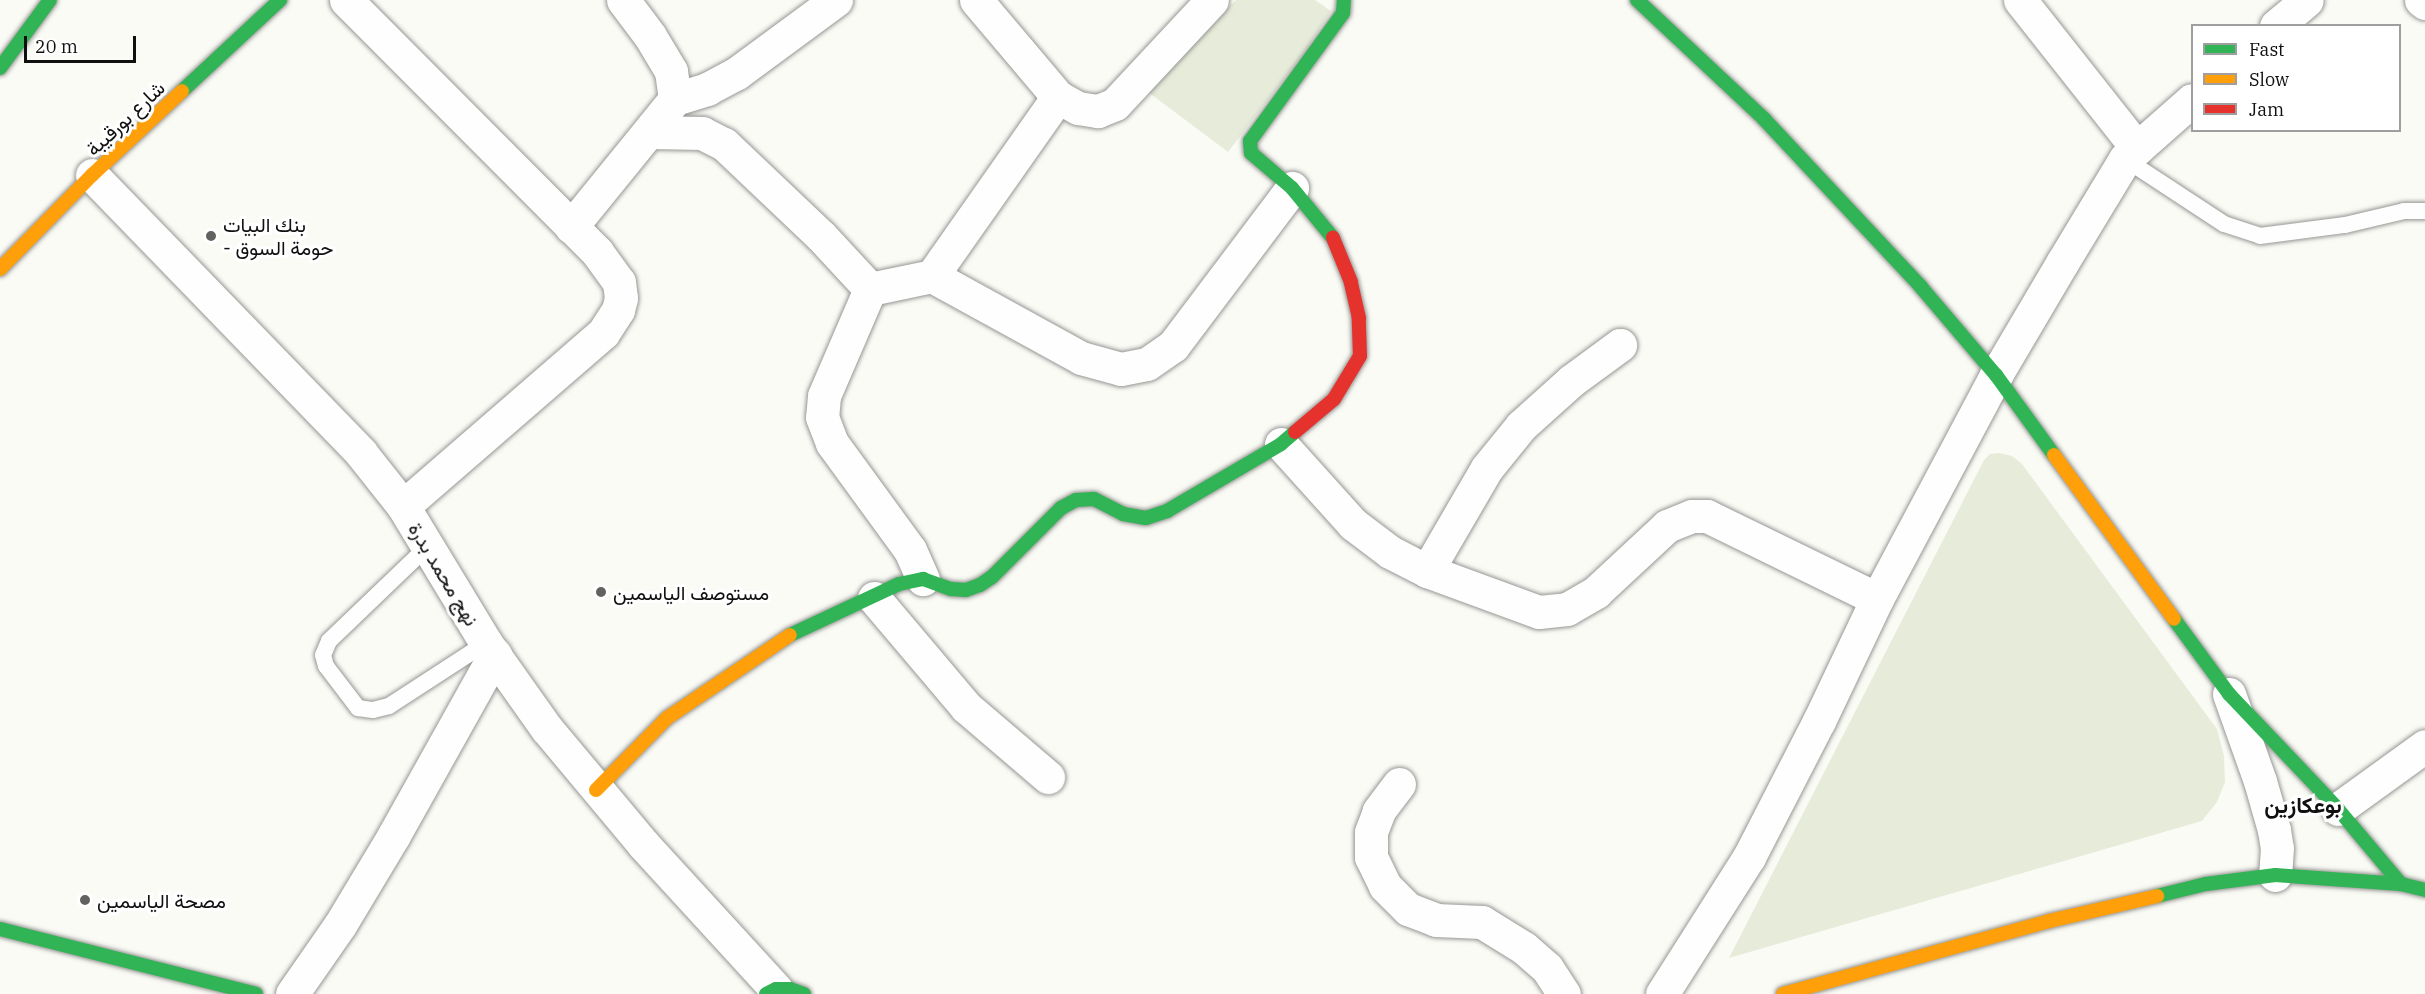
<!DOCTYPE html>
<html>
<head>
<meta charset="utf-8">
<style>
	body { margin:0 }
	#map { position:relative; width:2425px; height:994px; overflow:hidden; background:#fbfbf6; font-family:"IBM Plex Serif",Vazirmatn,serif }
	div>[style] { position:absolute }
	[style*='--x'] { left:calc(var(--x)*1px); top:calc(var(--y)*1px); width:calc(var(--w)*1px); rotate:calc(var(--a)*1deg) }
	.cemetery>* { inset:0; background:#e7ecda }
	.roads { filter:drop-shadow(0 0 2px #969694) drop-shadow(0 0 2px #969694) }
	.lane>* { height:16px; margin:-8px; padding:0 8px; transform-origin:8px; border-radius:8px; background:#fefefe }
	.street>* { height:33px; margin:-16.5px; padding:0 16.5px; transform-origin:16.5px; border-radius:16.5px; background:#fefefe }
	.fast>* { height:14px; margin:-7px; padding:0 7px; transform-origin:7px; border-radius:7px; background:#30b455 }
	.slow>* { height:14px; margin:-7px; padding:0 7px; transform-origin:7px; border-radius:7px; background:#ff9f0a }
	.jam>* { height:14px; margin:-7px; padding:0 7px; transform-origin:7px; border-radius:7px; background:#e5322d }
	.dots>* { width:16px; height:16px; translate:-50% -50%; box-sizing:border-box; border:3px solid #fff; border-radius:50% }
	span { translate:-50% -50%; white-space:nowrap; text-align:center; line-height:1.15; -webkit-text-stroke:6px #fff; paint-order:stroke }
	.street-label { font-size:20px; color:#101010 }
	.poi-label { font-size:20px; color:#101010 }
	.left { translate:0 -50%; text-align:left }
	.quarter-label { font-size:22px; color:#101010; font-weight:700 }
	.legend { position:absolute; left:2191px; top:24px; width:210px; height:108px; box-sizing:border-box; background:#fff; border:2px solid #9f9f9f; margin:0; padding:8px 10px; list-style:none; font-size:18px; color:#101010 }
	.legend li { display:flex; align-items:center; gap:12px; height:30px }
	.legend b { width:30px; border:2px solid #9f9f9f }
	.scale { position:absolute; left:24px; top:36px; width:112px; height:27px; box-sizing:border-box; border:3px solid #101010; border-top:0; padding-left:8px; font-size:18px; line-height:21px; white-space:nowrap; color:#101010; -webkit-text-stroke:4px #fff; paint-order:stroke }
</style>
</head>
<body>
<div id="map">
	<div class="cemetery">
		<div style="clip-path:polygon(1236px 0,1315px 0,1331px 11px,1305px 51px,1228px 152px,1144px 89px)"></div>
		<div style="clip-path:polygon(1999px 453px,2012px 456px,2022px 464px,2217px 729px,2224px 756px,2225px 782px,2217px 802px,2202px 821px,1729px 958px,1984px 460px,1990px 454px)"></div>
	</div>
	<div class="roads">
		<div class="lane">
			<div style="--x:2125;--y:159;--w:118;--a:33.3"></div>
			<div style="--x:2224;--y:224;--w:38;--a:18"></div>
			<div style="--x:2260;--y:236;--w:86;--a:-7.4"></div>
			<div style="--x:2345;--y:225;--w:61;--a:-13.3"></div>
			<div style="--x:2404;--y:211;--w:21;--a:0"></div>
			<div style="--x:427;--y:547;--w:136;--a:136.2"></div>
			<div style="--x:329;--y:641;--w:15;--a:113"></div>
			<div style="--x:323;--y:655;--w:11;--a:75"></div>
			<div style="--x:326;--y:666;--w:53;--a:52.7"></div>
			<div style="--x:358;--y:708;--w:15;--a:8"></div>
			<div style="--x:373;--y:710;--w:16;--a:-14"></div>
			<div style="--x:389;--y:706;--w:116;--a:-33"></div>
		</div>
		<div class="street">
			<div style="--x:346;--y:0;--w:356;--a:45.1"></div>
			<div style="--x:597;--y:252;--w:37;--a:54"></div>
			<div style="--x:619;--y:282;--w:16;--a:83"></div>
			<div style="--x:621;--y:298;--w:12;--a:104"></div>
			<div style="--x:618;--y:310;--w:27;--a:123"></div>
			<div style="--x:603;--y:333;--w:264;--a:139.1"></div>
			<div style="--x:623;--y:0;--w:45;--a:53.1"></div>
			<div style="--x:650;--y:36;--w:41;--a:59"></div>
			<div style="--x:671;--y:71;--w:28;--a:82"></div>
			<div style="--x:976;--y:0;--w:127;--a:49.8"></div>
			<div style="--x:1058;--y:97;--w:23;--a:29"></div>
			<div style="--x:1078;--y:108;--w:20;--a:9"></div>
			<div style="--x:1098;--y:111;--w:18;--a:-22"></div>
			<div style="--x:1115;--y:104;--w:142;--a:-47"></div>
			<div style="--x:2020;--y:0;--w:189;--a:51.7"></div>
			<div style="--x:2421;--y:0;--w:5;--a:37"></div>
			<div style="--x:2276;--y:26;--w:40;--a:-40"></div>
			<div style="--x:651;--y:132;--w:51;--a:1.1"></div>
			<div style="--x:702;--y:133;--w:25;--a:27"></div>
			<div style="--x:724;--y:144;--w:134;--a:43.5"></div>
			<div style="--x:821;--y:236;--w:72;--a:47.2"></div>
			<div style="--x:870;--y:289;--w:63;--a:-11.8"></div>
			<div style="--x:932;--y:276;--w:170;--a:28.8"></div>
			<div style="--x:1081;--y:358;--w:41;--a:15.4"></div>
			<div style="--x:1121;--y:369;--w:26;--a:-11"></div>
			<div style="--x:1147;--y:364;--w:32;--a:-35"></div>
			<div style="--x:1173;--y:346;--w:198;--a:-53"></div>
			<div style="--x:92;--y:175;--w:387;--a:45.9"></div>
			<div style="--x:361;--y:453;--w:68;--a:51.6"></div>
			<div style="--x:403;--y:506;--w:160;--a:58.8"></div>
			<div style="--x:486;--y:643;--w:105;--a:54.7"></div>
			<div style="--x:547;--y:729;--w:150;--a:50.1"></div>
			<div style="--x:643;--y:844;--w:197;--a:47.5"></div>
			<div style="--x:571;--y:227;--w:165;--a:-50.9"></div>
			<div style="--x:675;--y:99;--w:34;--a:-17"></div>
			<div style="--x:707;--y:89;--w:34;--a:-28"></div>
			<div style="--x:737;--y:73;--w:123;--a:-36.4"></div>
			<div style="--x:932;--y:276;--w:219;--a:-54.9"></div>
			<div style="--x:870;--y:289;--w:116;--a:113.3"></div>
			<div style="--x:824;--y:396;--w:21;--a:95"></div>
			<div style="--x:822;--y:417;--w:28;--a:69"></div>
			<div style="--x:832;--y:443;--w:132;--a:53.9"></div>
			<div style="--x:910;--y:550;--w:32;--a:66"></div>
			<div style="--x:1281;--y:444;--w:108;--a:48"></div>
			<div style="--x:1353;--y:524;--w:46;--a:37.1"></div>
			<div style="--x:1390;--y:552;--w:42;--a:27.2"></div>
			<div style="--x:1427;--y:571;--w:119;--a:20.1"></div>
			<div style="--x:1539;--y:612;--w:28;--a:-6"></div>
			<div style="--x:1567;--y:609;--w:34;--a:-30"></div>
			<div style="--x:1596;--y:592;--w:97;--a:-42.9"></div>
			<div style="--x:1667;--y:526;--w:27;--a:-22"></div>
			<div style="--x:1692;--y:516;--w:15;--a:0"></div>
			<div style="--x:1707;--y:516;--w:189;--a:26"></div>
			<div style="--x:1427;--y:571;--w:119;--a:-59.8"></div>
			<div style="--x:1487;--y:468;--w:54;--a:-51"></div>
			<div style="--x:1521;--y:426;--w:67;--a:-42"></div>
			<div style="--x:1571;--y:381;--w:61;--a:-36.3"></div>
			<div style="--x:874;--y:598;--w:143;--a:49.8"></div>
			<div style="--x:966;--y:707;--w:108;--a:40.5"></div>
			<div style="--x:2229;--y:694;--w:92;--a:70.4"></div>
			<div style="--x:2260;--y:781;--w:51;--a:74.1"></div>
			<div style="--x:2274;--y:830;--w:18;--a:81"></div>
			<div style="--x:2277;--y:848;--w:27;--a:94"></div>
			<div style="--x:1399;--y:784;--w:34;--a:127"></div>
			<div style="--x:1379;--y:811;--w:22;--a:111"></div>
			<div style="--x:1371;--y:832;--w:25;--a:90"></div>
			<div style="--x:1371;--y:857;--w:32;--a:64"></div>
			<div style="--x:1385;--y:886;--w:33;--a:45"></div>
			<div style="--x:1408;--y:909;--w:30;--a:21"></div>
			<div style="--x:1436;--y:920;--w:46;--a:2.5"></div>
			<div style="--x:1482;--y:922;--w:49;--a:31.8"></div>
			<div style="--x:1524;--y:948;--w:30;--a:41"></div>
			<div style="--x:1547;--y:968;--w:31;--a:57"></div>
			<div style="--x:2338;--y:809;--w:107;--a:-35.9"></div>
			<div style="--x:292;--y:994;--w:84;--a:-55.2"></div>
			<div style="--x:340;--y:925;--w:105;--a:-59"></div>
			<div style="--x:394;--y:835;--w:207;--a:-60.8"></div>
			<div style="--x:1662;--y:994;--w:162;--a:-57.6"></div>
			<div style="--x:1749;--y:857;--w:153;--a:-62.8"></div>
			<div style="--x:1819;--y:721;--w:135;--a:-64.6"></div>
			<div style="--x:1877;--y:599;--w:254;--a:-62"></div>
			<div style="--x:1996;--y:375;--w:130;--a:-59.5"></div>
			<div style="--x:2062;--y:263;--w:122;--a:-58.8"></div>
			<div style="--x:2125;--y:159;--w:89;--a:-41.4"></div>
		</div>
		<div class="fast">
			<div style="--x:1637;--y:0;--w:174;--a:43.1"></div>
			<div style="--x:1764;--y:119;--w:230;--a:46.9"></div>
			<div style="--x:1921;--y:287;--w:116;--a:49.6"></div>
			<div style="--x:1996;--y:375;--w:99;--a:54.1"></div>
			<div style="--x:0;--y:68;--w:84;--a:-53.7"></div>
			<div style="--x:182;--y:91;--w:134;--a:-42.9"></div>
			<div style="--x:1333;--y:238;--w:65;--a:-129.4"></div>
			<div style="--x:1292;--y:188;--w:54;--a:-139.5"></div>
			<div style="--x:1251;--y:153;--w:12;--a:-95"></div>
			<div style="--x:1250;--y:141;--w:158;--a:-54"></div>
			<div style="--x:1343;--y:13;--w:13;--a:-86"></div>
			<div style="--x:2174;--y:619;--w:93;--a:53.7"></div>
			<div style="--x:2229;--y:694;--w:158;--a:46.5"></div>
			<div style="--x:2338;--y:809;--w:98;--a:50"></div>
			<div style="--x:790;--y:635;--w:120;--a:-25.1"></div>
			<div style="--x:899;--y:584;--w:25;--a:-12"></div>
			<div style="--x:923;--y:579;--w:30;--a:20"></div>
			<div style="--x:951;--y:589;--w:15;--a:4"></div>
			<div style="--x:966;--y:590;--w:15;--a:-20"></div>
			<div style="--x:980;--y:585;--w:14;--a:-34"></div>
			<div style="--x:992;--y:577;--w:98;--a:-45"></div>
			<div style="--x:1061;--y:508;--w:17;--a:-28"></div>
			<div style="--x:1076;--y:500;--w:18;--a:-3"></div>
			<div style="--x:1094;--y:499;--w:33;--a:27"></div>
			<div style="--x:1123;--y:514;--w:23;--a:10"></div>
			<div style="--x:1146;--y:518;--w:22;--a:-18"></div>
			<div style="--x:1167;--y:511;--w:132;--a:-30.4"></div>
			<div style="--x:1281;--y:444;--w:18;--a:-41"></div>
			<div style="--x:2157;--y:896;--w:50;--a:-13.8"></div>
			<div style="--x:2206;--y:884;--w:70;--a:-7.4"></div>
			<div style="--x:2275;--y:875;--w:126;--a:4.1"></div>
			<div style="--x:2401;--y:884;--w:25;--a:14"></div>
			<div style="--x:0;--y:929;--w:264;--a:14.2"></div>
			<div style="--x:766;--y:994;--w:11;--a:-27"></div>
			<div style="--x:776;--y:989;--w:14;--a:0"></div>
			<div style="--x:790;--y:989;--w:15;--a:20"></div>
		</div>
		<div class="slow">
			<div style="--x:0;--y:269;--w:132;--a:-45.6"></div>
			<div style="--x:92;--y:175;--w:123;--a:-43"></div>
			<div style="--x:2054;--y:455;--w:203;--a:53.8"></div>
			<div style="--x:596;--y:790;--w:101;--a:-45.4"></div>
			<div style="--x:667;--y:718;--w:148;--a:-34"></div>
			<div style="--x:1783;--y:994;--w:276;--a:-15.3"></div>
			<div style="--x:2049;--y:921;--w:111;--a:-13"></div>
		</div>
		<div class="jam">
			<div style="--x:1295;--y:432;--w:51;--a:-40.2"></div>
			<div style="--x:1334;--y:399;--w:50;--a:-58.8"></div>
			<div style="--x:1360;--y:356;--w:38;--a:-92"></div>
			<div style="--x:1359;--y:318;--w:37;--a:-103"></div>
			<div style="--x:1351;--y:282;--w:48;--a:-112.2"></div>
		</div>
	</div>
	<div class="dots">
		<div style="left:211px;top:236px;background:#626260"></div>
		<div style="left:601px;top:592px;background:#626260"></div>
		<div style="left:85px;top:900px;background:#626260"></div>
	</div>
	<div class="street-label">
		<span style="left:125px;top:118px;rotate:-43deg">شارع بورقيبة</span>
		<span style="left:444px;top:574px;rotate:59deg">نهج محمد بدرة</span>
	</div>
	<div class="poi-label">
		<span class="left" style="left:223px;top:236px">بنك البيات<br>- حومة السوق</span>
		<span class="left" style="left:613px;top:592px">مستوصف الياسمين</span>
		<span class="left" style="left:97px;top:900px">مصحة الياسمين</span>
	</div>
	<div class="quarter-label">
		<span style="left:2303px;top:805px">بوعكازين</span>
	</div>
	<ul class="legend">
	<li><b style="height:8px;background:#30b455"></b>Fast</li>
	<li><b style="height:8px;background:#ff9f0a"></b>Slow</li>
	<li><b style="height:8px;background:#e5322d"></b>Jam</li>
	</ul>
	<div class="scale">20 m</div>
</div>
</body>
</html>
